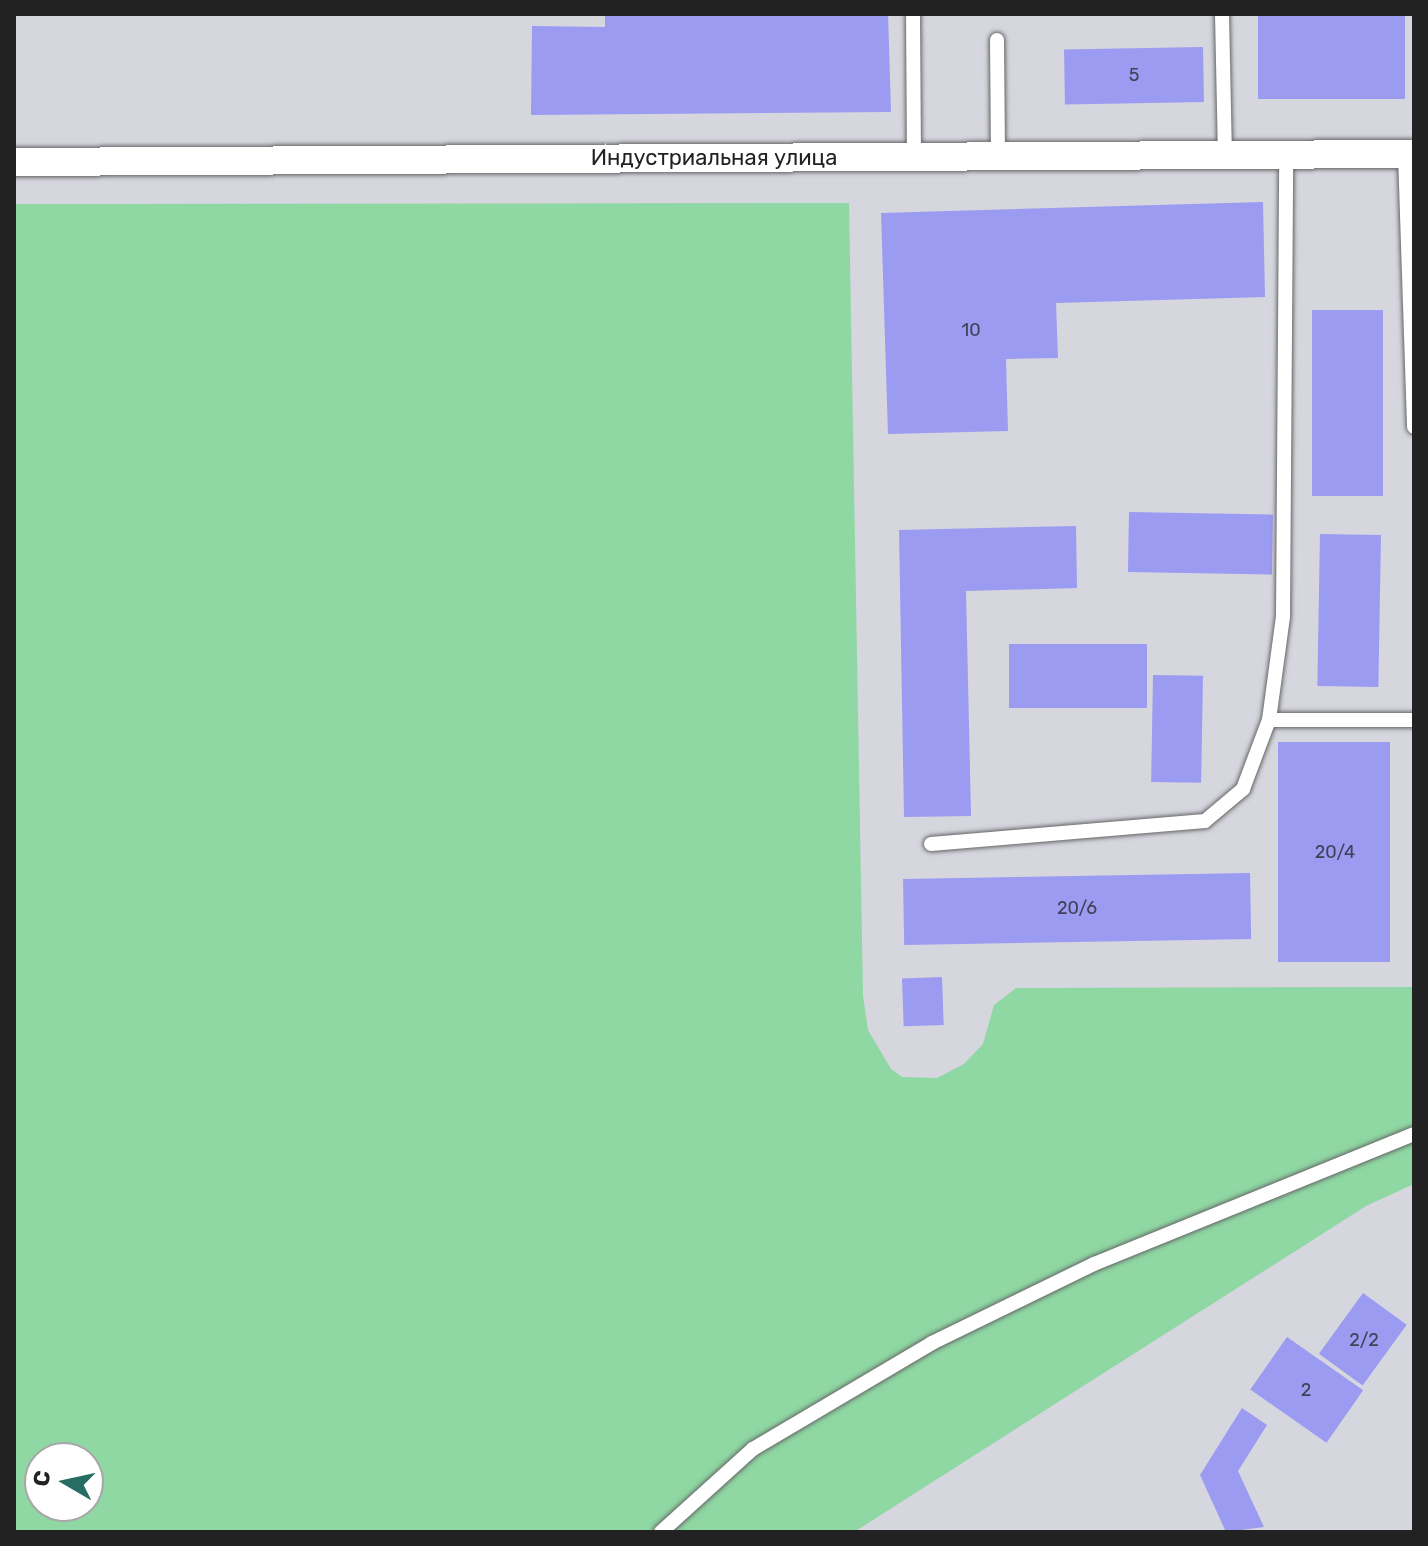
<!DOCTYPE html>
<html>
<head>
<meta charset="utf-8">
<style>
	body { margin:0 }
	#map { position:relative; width:1428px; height:1546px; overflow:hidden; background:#e2e2e3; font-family:Rubik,sans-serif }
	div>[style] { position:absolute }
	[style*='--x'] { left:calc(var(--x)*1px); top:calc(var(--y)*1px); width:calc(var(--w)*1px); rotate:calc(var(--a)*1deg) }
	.built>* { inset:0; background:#d5d6de }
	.green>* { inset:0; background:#8fd7a3 }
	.building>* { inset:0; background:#9b9bf1; transform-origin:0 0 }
	.roads { filter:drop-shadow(0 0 2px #666667) drop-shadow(0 0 2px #666667) }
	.lane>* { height:14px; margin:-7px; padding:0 7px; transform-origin:7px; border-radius:7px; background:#fff }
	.street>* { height:28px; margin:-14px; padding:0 14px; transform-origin:14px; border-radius:14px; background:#fff }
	span { translate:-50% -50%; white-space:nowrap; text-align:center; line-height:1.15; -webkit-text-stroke:6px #fff; paint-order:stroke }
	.number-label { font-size:18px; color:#404056 }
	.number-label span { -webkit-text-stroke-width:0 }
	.street-label { font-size:22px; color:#222 }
	.frame { position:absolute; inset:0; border:16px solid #222; pointer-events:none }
	.north { position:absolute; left:24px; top:1442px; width:80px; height:80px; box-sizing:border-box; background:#fff; border:2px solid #a7a7a7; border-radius:50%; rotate:279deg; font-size:22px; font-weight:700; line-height:32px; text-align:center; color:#222 }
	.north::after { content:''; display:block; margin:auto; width:28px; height:36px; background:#266d63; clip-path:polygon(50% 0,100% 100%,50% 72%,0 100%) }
</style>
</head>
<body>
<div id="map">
	<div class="built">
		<div style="clip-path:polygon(evenodd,14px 14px,1414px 14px,1414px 1532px,14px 1532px,14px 14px,40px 1458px,88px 1458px,88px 1506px,40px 1506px,40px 1458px)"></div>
	</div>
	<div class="green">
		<div style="clip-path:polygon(evenodd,849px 203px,863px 996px,868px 1030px,891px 1069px,902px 1077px,937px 1078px,964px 1064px,983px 1044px,994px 1005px,1016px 988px,1414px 987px,1414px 1184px,1366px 1206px,854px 1532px,14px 1532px,14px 204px,849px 203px,40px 1458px,88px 1458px,88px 1506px,40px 1506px,40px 1458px)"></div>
	</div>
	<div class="building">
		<div style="clip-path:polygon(605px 14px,888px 14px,891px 112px,531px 115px,532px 26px,605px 27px)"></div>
		<div style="left:1258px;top:14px;width:147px;height:85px"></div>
		<div style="left:1203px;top:47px;width:55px;height:139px;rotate:89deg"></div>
		<div style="clip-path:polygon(1263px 202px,1265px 297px,1056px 303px,1058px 358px,1006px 359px,1008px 431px,888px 434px,881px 213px)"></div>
		<div style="left:1312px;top:310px;width:71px;height:186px"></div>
		<div style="left:1129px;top:512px;width:144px;height:60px;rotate:1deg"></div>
		<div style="clip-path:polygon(1076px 526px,1077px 588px,966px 591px,971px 816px,904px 817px,899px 530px)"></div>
		<div style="left:1320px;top:534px;width:61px;height:152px;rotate:1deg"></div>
		<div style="left:1009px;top:644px;width:138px;height:64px"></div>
		<div style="left:1153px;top:675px;width:50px;height:107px;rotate:1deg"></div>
		<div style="left:1278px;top:742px;width:112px;height:220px"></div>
		<div style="left:1250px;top:873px;width:66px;height:347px;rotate:89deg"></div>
		<div style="left:942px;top:977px;width:48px;height:40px;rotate:88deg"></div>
		<div style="left:1363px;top:1293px;width:54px;height:75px;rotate:36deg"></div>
		<div style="left:1287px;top:1337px;width:93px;height:64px;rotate:35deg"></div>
		<div style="clip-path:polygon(1242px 1408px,1267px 1425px,1238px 1471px,1264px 1527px,1226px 1532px,1200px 1475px)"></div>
	</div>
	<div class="roads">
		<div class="lane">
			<div style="--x:913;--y:14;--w:143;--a:89.6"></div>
			<div style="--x:1222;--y:14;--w:141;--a:88.8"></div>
			<div style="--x:997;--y:40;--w:116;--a:89.5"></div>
			<div style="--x:1405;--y:154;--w:273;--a:88.1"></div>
			<div style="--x:1269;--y:720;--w:145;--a:0"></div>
			<div style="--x:931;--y:844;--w:275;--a:-4.8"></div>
			<div style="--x:1205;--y:821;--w:50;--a:-40.1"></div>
			<div style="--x:1243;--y:789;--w:74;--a:-69.4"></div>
			<div style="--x:1269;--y:720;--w:104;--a:-82.3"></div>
			<div style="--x:1283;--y:617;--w:462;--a:-89.6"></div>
			<div style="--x:661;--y:1532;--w:124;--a:-42.1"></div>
			<div style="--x:753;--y:1449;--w:208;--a:-30.6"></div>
			<div style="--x:932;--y:1343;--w:180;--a:-26"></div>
			<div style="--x:1094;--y:1264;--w:345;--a:-22.1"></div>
		</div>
		<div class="street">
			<div style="--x:14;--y:162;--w:1400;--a:-0.33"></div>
		</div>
	</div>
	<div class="number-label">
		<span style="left:1134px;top:75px">5</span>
		<span style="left:971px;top:330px">10</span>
		<span style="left:1335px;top:852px">20/4</span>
		<span style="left:1077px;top:908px">20/6</span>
		<span style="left:1364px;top:1340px">2/2</span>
		<span style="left:1306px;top:1390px">2</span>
	</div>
	<div class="street-label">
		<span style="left:714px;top:158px">Индустриальная улица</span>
	</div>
	<div class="frame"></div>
	<div class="north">С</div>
</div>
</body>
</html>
